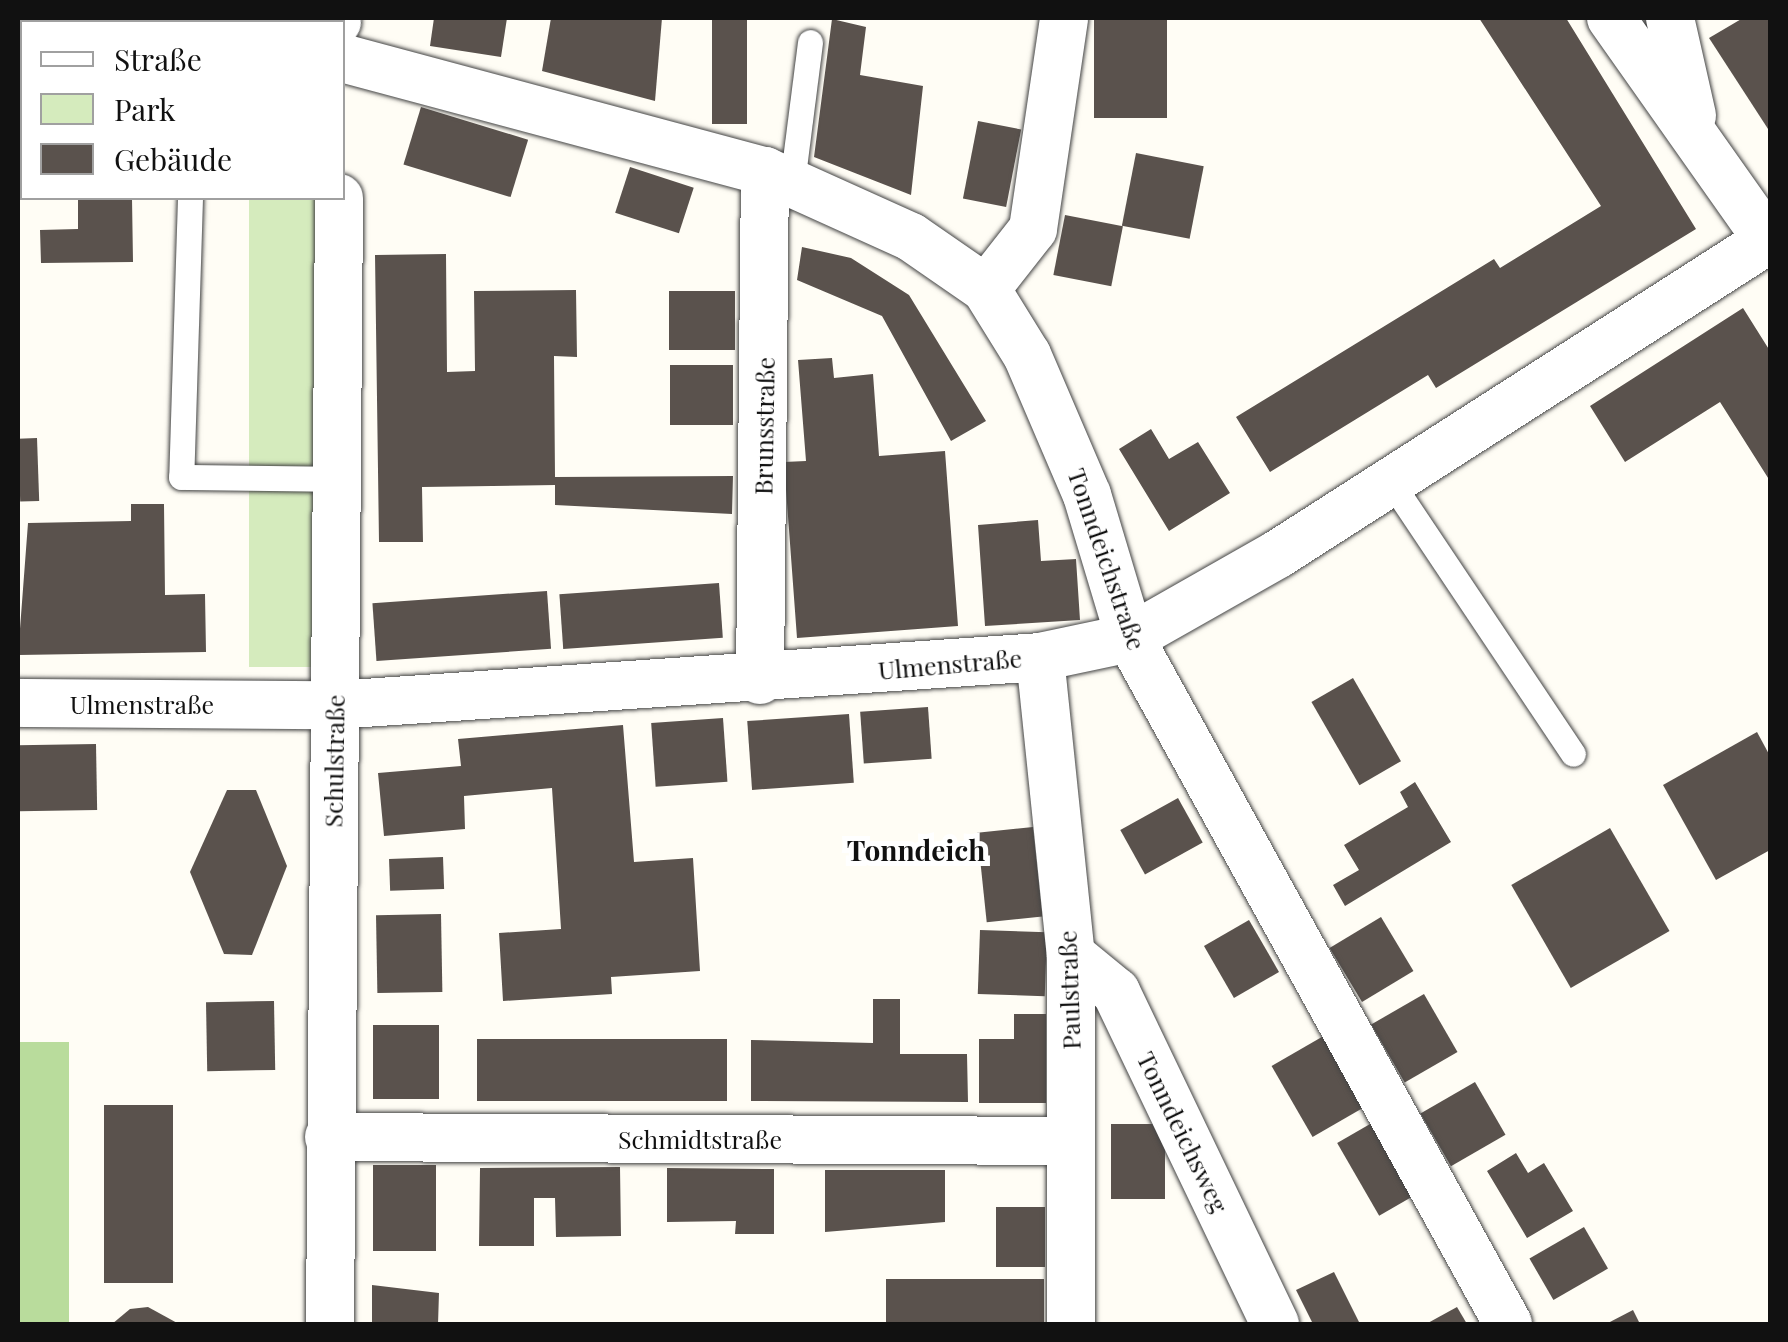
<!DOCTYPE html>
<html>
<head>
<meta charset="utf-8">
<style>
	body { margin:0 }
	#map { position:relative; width:1788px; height:1342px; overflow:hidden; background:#fffdf5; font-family:"Playfair Display",serif }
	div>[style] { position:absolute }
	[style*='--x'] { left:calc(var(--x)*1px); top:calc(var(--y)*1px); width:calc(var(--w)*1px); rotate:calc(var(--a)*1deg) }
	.green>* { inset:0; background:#d5ebbd; transform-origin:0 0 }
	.forest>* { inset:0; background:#b9dc9c; transform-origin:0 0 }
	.building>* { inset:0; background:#5a524d; transform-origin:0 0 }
	.roads { filter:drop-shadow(0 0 2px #444) drop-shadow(0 0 2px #444) }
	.lane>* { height:25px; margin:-12.5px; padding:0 12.5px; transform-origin:12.5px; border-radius:12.5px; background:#fff }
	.street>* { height:48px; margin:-24px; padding:0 24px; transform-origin:24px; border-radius:24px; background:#fff }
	span { translate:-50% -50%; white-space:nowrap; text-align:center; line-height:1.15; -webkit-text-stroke:10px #fff; paint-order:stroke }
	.street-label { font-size:25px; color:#111 }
	.neighbourhood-label { font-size:28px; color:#111; font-weight:700 }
	.frame { position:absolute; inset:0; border:20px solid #111; pointer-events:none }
	.legend { position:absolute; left:20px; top:20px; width:325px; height:180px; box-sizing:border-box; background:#fff; border:2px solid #a0a0a0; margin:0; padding:12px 18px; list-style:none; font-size:30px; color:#111 }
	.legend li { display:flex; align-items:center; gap:20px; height:50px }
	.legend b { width:50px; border:2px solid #a0a0a0 }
</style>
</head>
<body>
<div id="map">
	<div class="green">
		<div style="left:249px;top:198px;width:71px;height:469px"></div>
	</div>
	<div class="forest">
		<div style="left:18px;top:1042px;width:51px;height:282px"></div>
	</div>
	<div class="building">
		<div style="clip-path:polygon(434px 18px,507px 18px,501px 57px,430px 46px)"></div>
		<div style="clip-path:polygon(551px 18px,662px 18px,655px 101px,542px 71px)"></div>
		<div style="left:712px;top:18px;width:35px;height:106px"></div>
		<div style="left:1094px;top:18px;width:73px;height:100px"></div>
		<div style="clip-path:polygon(1479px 18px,1566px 18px,1696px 229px,1436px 388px,1428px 375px,1270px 472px,1236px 417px,1494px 259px,1500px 268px,1601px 206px)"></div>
		<div style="clip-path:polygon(1743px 18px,1770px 18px,1770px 132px,1709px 38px)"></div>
		<div style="clip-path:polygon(832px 19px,866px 27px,860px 75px,923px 86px,911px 195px,814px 157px)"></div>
		<div style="left:421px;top:107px;width:112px;height:60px;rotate:17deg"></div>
		<div style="left:978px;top:121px;width:44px;height:79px;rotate:11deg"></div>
		<div style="left:1136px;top:153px;width:69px;height:74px;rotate:11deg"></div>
		<div style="left:630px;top:167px;width:67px;height:48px;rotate:18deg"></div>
		<div style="clip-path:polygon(78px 198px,132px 198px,133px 262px,41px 263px,40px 230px,78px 229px)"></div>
		<div style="left:1065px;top:215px;width:59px;height:61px;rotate:11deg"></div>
		<div style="clip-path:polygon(802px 247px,851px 258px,909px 295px,986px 421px,951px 441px,882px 316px,797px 280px)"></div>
		<div style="clip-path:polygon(446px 254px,447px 372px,475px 371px,474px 291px,576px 290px,577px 357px,554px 356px,555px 477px,733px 476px,732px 514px,555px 505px,555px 485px,422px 487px,423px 542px,379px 542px,375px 255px)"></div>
		<div style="left:669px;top:291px;width:66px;height:59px"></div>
		<div style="clip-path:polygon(1743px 308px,1770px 351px,1770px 481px,1720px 402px,1625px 462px,1590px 406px)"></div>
		<div style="clip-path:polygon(832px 358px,834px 378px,873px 374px,879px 456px,945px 451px,958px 626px,797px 638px,784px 462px,806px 461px,798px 360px)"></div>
		<div style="left:670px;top:365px;width:63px;height:60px"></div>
		<div style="clip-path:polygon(1151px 429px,1169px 459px,1198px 442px,1230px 493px,1169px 531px,1119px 449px)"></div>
		<div style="left:37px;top:438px;width:63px;height:19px;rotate:88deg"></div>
		<div style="clip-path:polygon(131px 504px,164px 504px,165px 595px,205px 594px,206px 652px,18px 655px,28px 523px,131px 521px)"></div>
		<div style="clip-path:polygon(1038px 520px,1041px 561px,1076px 559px,1080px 620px,985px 626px,978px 525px)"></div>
		<div style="left:719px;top:583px;width:55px;height:160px;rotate:86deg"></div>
		<div style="left:547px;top:591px;width:58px;height:175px;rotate:86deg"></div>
		<div style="left:1353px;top:678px;width:96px;height:48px;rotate:60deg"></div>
		<div style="left:928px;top:707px;width:52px;height:68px;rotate:86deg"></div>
		<div style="left:849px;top:714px;width:69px;height:102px;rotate:86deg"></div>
		<div style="left:723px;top:718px;width:64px;height:72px;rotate:86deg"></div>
		<div style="clip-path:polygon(623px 725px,634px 862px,693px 858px,700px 971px,611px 977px,612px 994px,503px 1001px,499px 933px,561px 929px,552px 788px,464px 796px,465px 829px,384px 836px,378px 773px,461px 766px,458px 739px)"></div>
		<div style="clip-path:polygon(1757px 732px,1770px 756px,1770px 850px,1716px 880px,1663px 785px)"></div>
		<div style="left:96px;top:744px;width:66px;height:78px;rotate:89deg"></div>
		<div style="clip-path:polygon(1415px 782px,1451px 842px,1345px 906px,1333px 885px,1359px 870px,1344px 845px,1408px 807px,1400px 792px)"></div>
		<div style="clip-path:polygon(227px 790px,256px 790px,287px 866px,252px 955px,224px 954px,190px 872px)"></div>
		<div style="left:1178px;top:798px;width:51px;height:66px;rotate:61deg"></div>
		<div style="left:1033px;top:827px;width:90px;height:56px;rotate:84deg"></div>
		<div style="left:1610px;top:828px;width:119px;height:114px;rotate:60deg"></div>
		<div style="left:443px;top:857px;width:32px;height:54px;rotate:88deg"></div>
		<div style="left:441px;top:914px;width:78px;height:65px;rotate:89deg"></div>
		<div style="left:1381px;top:917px;width:63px;height:60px;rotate:59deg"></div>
		<div style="left:1249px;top:920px;width:60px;height:52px;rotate:60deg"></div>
		<div style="left:980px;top:930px;width:67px;height:64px;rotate:2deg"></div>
		<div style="left:1424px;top:994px;width:67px;height:61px;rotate:60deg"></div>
		<div style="clip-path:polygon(873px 999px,900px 999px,900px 1054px,967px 1054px,968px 1102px,751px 1101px,751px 1040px,873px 1043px)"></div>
		<div style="left:274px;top:1001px;width:69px;height:68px;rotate:89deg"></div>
		<div style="clip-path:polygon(1014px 1014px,1046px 1014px,1046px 1103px,979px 1103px,979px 1039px,1014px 1039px)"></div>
		<div style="left:373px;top:1025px;width:66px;height:74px"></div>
		<div style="left:1327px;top:1034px;width:82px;height:64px;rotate:60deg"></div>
		<div style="left:727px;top:1039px;width:62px;height:250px;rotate:90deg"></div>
		<div style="left:1475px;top:1082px;width:61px;height:63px;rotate:60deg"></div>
		<div style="left:104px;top:1105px;width:69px;height:178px"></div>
		<div style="left:1377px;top:1120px;width:84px;height:46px;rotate:60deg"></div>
		<div style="left:1111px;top:1124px;width:54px;height:75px"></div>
		<div style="clip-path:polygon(1516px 1153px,1528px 1173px,1544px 1163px,1573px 1211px,1527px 1238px,1487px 1171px)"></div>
		<div style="left:373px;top:1165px;width:63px;height:86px"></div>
		<div style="clip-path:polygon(620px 1167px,621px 1236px,556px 1237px,555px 1198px,534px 1198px,534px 1246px,479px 1246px,480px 1168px)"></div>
		<div style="clip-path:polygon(667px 1168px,774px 1169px,774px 1234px,735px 1234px,736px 1221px,667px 1222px)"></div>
		<div style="clip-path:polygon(825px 1170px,945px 1170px,945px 1222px,825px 1232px)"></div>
		<div style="left:996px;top:1207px;width:49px;height:60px"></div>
		<div style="left:1584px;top:1227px;width:48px;height:63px;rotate:60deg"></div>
		<div style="clip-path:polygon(1334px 1272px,1360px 1324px,1313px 1324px,1296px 1290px)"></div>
		<div style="left:886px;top:1279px;width:158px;height:45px"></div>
		<div style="clip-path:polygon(372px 1285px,439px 1293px,438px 1324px,372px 1324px)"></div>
		<div style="clip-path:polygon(148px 1307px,179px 1324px,112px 1324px,130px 1309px)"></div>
		<div style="clip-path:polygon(1457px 1307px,1467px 1324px,1426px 1324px)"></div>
		<div style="clip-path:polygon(1633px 1310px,1640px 1324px,1606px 1324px)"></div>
	</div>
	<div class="roads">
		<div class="lane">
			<div style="--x:792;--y:183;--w:142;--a:-82.7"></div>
			<div style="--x:190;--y:198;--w:279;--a:91.8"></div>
			<div style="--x:181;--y:477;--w:155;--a:0.7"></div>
			<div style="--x:1391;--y:482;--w:327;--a:56.2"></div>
		</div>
		<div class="street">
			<div style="--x:26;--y:18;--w:47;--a:4.9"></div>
			<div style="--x:336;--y:18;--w:4;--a:76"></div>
			<div style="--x:1611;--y:18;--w:276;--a:54.8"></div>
			<div style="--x:1670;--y:18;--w:100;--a:77.3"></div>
			<div style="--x:342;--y:58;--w:438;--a:15"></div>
			<div style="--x:765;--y:171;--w:160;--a:24.3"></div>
			<div style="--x:911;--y:237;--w:91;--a:34.7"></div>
			<div style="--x:986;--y:289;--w:78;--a:58.2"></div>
			<div style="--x:1027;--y:355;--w:152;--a:66.8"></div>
			<div style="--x:1087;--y:495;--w:149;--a:73.3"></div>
			<div style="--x:1130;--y:638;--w:783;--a:61.14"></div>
			<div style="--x:986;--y:289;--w:76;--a:-51.9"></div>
			<div style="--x:1033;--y:229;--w:213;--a:-81.6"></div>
			<div style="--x:1040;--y:657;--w:300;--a:84.1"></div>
			<div style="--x:1071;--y:955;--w:369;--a:90"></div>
			<div style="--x:760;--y:680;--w:509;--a:-89.44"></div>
			<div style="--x:18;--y:703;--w:317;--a:0.4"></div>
			<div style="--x:335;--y:705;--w:707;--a:-3.89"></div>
			<div style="--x:1040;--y:657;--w:92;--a:-11.9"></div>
			<div style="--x:1130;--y:638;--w:170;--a:-29.6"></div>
			<div style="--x:1278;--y:554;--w:582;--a:-32.65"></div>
			<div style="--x:1071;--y:955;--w:58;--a:39.4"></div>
			<div style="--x:1116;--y:992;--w:368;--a:64.4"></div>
			<div style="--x:329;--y:1137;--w:742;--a:0.31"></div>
			<div style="--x:330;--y:1324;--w:1126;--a:-89.54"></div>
		</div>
	</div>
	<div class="street-label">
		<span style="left:764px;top:426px;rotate:-89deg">Brunsstraße</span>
		<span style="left:1107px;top:559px;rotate:71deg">Tonndeichstraße</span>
		<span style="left:950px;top:664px;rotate:-5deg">Ulmenstraße</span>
		<span style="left:142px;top:704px">Ulmenstraße</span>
		<span style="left:334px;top:761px;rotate:-89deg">Schulstraße</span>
		<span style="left:1069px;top:990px;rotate:-92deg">Paulstraße</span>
		<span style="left:1183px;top:1132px;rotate:64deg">Tonndeichsweg</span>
		<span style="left:700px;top:1139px">Schmidtstraße</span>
	</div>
	<div class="neighbourhood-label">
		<span style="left:916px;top:850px">Tonndeich</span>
	</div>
	<div class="frame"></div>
	<ul class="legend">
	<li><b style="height:12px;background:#fff"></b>Straße</li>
	<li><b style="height:28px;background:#d5ebbd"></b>Park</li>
	<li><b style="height:28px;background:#5a524d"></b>Gebäude</li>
	</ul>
</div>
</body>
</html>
